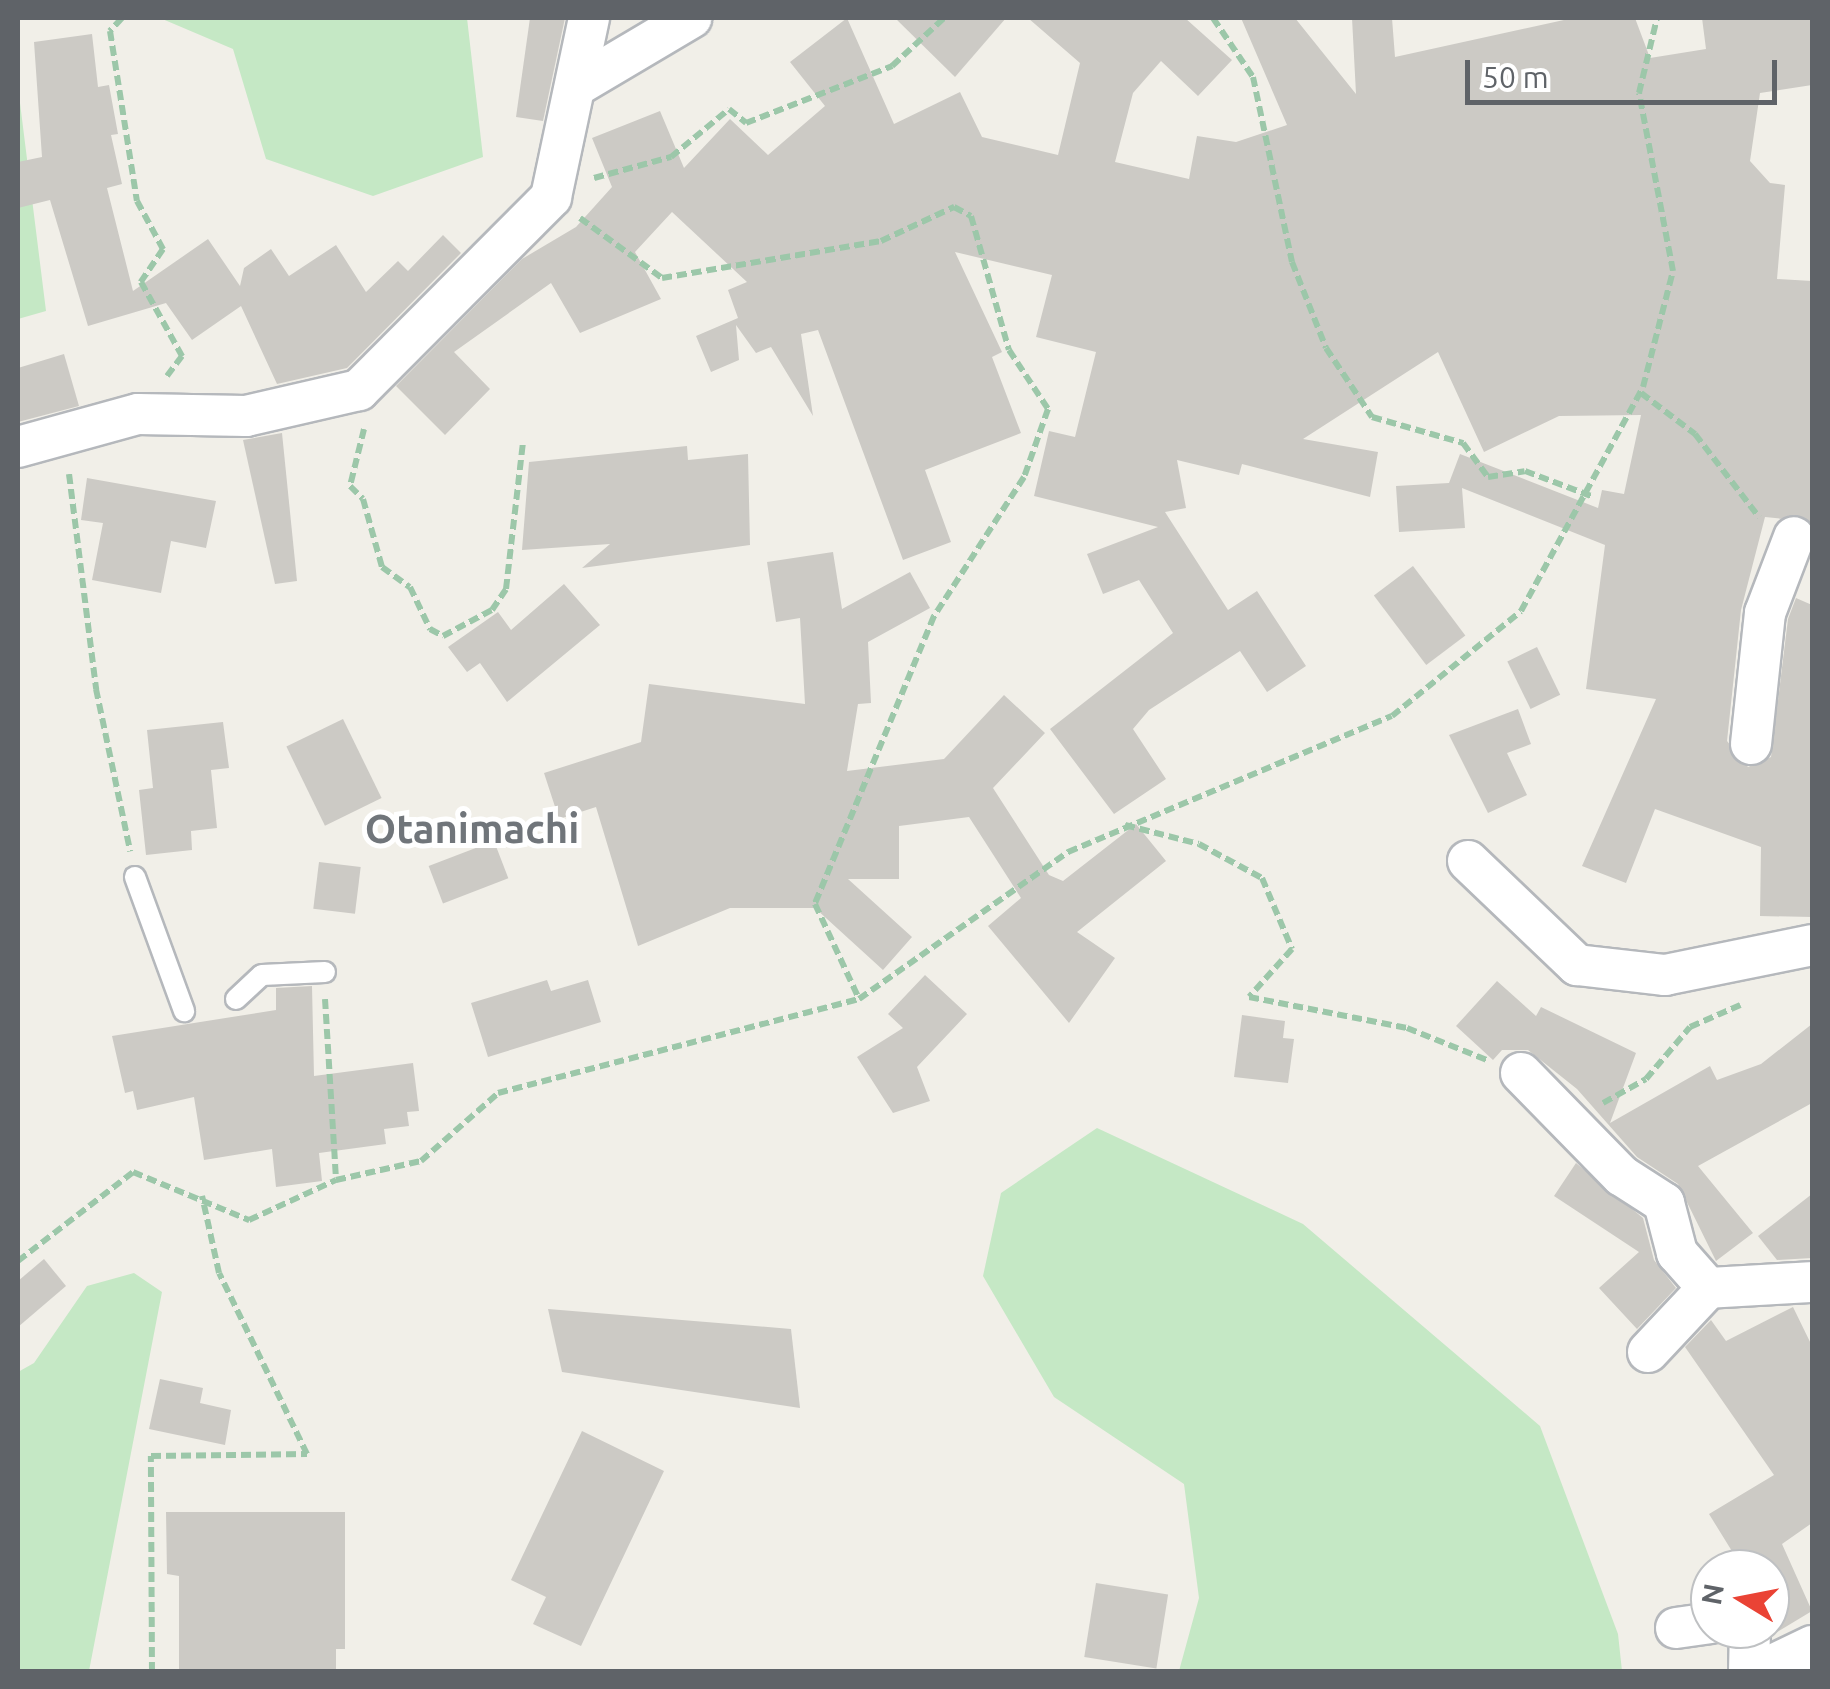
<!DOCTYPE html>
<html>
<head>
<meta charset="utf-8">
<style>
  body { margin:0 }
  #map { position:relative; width:1830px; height:1689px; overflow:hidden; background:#f1efe8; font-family:Ubuntu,sans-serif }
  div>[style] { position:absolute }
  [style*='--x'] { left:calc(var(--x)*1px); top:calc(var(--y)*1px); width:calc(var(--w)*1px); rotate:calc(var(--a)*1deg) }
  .green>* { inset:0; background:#c5e8c5 }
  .building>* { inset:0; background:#cccac5; transform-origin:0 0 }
  .path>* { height:6px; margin-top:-3px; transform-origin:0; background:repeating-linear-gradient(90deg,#9cc7a9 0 10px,transparent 0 15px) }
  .roads { filter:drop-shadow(2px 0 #b5b8bc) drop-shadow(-2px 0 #b5b8bc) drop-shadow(0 2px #b5b8bc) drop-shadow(0 -2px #b5b8bc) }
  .lane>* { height:20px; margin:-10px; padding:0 10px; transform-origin:10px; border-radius:10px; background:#fff }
  .street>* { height:40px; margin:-20px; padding:0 20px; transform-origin:20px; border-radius:20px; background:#fff }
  span { translate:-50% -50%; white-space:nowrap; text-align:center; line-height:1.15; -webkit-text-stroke:10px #fff; paint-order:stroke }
  .quarter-label { font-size:40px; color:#70757a; font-weight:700 }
  .frame { position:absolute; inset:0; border:20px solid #5f6368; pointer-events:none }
  .north { position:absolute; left:1690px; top:1549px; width:100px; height:100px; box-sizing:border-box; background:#fff; border:2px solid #bfc1c3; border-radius:50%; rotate:280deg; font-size:28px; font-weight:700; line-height:40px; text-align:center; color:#5f6368 }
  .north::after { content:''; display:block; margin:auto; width:35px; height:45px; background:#ea4335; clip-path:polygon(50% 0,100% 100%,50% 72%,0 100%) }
  .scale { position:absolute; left:1465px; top:60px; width:312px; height:45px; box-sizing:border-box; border:5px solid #5f6368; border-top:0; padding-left:12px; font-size:30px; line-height:35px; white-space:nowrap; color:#5f6368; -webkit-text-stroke:8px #fff; paint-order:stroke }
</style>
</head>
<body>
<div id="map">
  <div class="green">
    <i style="clip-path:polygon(160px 18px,467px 18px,483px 157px,373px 196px,266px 159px,233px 49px)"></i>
    <i style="clip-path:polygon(18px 87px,46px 311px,18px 319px)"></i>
    <i style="clip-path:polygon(1097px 1128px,1303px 1224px,1540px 1426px,1618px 1634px,1622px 1671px,1179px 1671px,1199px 1598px,1184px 1484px,1054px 1397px,983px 1276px,1001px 1193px)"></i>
    <i style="clip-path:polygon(134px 1273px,162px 1292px,89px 1671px,18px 1671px,18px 1372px,34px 1363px,87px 1286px)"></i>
  </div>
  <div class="building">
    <i style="clip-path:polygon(530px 18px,565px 18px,543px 121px,516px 117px)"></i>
    <i style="clip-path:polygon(847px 18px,894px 124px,960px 92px,982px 137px,1058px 155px,1080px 63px,1028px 18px,1185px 18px,1232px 60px,1198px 96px,1161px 61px,1133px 93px,1115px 162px,1189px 179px,1197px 136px,1236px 142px,1287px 125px,1241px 18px,1295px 18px,1356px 94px,1352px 18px,1392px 18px,1395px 57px,1573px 18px,1635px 18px,1650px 58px,1706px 49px,1702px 18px,1812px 18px,1812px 85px,1760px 93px,1750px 161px,1770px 183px,1785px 185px,1777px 279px,1812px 281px,1812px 522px,1765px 517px,1741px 610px,1727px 741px,1748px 767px,1771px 757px,1788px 619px,1796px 598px,1812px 605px,1812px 917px,1760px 916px,1761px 847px,1655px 809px,1626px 883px,1582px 866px,1656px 699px,1586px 689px,1605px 545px,1462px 488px,1465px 528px,1399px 532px,1396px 486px,1449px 483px,1460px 454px,1598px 508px,1602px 490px,1624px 494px,1641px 415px,1559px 416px,1484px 452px,1438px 352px,1303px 439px,1378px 452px,1370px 497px,1242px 464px,1239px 475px,1177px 460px,1186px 508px,1165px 512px,1228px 610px,1257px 591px,1306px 666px,1267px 692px,1240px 651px,1149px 710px,1133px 729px,1166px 779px,1114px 814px,1050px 729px,1173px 633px,1139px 580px,1103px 594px,1087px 554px,1158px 527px,1034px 496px,1049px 431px,1075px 437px,1096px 352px,1036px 337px,1052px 275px,955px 252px,1002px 352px,992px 357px,1021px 433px,925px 470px,951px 542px,903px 560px,818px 330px,801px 334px,813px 416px,771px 347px,756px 353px,736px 325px,739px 360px,711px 372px,696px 336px,738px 318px,728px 290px,747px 282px,672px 212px,635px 252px,661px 299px,580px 333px,551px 283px,454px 352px,490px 389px,445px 435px,396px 386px,522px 259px,576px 227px,612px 187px,592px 138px,660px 111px,684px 168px,730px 119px,768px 155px,825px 106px,790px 62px)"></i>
    <i style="clip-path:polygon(895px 18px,1006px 18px,955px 77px)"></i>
    <i style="clip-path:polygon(92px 34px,98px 87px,109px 85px,118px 134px,111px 135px,122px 184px,107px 188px,133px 291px,208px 239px,240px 286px,244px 268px,271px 249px,289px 276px,336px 245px,366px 292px,398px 261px,408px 271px,443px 235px,461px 253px,347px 368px,277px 384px,241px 306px,192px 340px,166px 303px,88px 326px,50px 200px,18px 208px,18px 162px,42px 157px,34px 42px)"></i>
    <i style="clip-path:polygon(64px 354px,79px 406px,18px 422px,18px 368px)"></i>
    <i style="clip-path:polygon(282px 433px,297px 581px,275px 584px,243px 440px)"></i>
    <i style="clip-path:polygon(687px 446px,688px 460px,748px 454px,750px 545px,582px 568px,610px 544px,522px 550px,529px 462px)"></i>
    <i style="clip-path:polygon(87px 478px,216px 501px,206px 548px,171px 541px,161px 593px,92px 580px,103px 523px,81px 520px)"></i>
    <i style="clip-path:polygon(833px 552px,842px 609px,910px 572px,930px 608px,868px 642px,871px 703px,858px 704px,847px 771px,944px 759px,1004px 695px,1045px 733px,993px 788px,1049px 875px,1063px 881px,1136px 824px,1166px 861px,1077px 932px,1115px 958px,1069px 1023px,988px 926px,1021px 898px,969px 817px,899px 826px,899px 879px,848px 879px,912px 937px,883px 970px,815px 908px,730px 908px,638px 946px,596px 807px,559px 819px,544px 773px,641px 742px,649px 684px,805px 704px,800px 618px,776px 622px,767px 562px)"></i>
    <i style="left:1413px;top:566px;width:87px;height:49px;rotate:53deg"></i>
    <i style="clip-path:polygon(564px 584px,600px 625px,507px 702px,480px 663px,467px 672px,448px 647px,498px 612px,511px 630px)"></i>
    <i style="left:1537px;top:647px;width:53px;height:33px;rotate:64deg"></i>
    <i style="clip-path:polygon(1518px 709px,1531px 744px,1507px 753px,1527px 795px,1488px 813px,1449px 735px)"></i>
    <i style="left:343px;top:719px;width:88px;height:63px;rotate:64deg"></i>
    <i style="clip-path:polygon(223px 722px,229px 768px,211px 770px,217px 828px,191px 831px,192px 850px,146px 855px,139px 790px,153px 788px,147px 730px)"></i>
    <i style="left:494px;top:841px;width:40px;height:70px;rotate:69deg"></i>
    <i style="left:319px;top:862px;width:42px;height:47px;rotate:7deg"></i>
    <i style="clip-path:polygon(925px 975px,967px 1014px,917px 1067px,930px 1101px,893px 1113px,857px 1057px,903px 1028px,888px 1014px)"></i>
    <i style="clip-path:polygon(547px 980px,551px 991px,588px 980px,601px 1022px,488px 1057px,471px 1003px)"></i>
    <i style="clip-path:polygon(1497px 981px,1536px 1016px,1541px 1007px,1636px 1053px,1610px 1123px,1710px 1066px,1717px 1080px,1761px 1064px,1812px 1024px,1812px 1103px,1698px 1166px,1753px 1233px,1716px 1261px,1678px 1184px,1637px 1157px,1577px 1089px,1528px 1050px,1502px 1050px,1493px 1060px,1456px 1026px)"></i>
    <i style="clip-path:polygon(312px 986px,314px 1076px,413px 1063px,419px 1111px,407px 1112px,409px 1126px,384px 1129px,386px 1144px,319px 1153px,322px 1181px,276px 1187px,272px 1149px,204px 1160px,194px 1097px,137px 1110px,133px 1091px,125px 1093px,112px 1036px,276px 1010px,276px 988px)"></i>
    <i style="clip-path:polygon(1242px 1015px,1285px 1021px,1283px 1038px,1294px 1039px,1288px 1083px,1234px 1077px)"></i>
    <i style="clip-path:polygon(1576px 1163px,1643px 1218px,1654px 1260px,1676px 1288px,1637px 1329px,1599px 1288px,1639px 1252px,1554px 1196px)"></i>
    <i style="clip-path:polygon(1812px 1194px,1812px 1258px,1777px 1260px,1758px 1236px)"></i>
    <i style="clip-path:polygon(44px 1259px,66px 1286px,18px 1327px,18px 1281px)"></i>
    <i style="clip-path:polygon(1793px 1307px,1812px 1346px,1812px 1523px,1782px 1544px,1812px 1611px,1774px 1634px,1770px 1569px,1743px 1569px,1709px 1514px,1774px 1475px,1685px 1347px,1711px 1320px,1726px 1341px)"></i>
    <i style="clip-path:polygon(548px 1309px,791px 1329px,800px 1408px,562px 1372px)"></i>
    <i style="clip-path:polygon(160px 1379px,203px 1388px,200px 1403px,231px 1410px,225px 1445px,149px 1429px)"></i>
    <i style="clip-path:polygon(582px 1431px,664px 1471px,581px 1646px,533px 1624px,546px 1597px,511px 1580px)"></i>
    <i style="clip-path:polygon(166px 1512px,345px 1512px,345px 1649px,336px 1649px,336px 1672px,179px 1672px,179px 1576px,167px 1574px)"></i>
    <i style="left:1096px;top:1583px;width:73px;height:75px;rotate:9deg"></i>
  </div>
  <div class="path">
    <i style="--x:122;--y:18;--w:18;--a:133"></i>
    <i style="--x:110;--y:31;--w:172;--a:81"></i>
    <i style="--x:137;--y:201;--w:55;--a:61.6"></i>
    <i style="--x:163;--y:249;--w:40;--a:124"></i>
    <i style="--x:141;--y:282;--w:85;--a:61"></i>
    <i style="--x:182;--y:356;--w:25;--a:127"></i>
    <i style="--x:1213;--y:18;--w:71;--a:55.9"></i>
    <i style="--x:1253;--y:77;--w:189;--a:78.1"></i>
    <i style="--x:1292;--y:262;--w:92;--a:68.4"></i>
    <i style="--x:1326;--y:348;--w:83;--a:56.3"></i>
    <i style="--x:1372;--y:417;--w:95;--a:15.9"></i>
    <i style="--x:1463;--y:443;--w:42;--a:53.7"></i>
    <i style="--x:1488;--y:477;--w:37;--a:-9"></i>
    <i style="--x:1525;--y:471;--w:71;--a:20.7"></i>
    <i style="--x:594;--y:178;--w:80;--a:-15.3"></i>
    <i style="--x:671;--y:157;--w:75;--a:-39.6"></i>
    <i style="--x:729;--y:109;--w:22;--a:39"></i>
    <i style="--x:746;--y:123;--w:157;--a:-21.3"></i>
    <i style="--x:892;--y:66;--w:71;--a:-42.7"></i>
    <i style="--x:580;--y:218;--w:102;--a:36.2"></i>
    <i style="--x:662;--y:278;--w:222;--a:-9.6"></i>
    <i style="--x:881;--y:241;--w:81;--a:-25"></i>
    <i style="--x:954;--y:207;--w:19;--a:28"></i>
    <i style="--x:971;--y:216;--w:139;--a:74.2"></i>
    <i style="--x:1009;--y:350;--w:71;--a:56.5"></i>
    <i style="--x:1048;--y:409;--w:72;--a:109.4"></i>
    <i style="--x:1024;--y:477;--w:166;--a:122.9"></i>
    <i style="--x:934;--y:616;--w:312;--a:112.5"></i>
    <i style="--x:815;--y:904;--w:105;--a:65.1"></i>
    <i style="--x:1641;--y:393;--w:68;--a:37.2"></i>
    <i style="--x:1695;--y:434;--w:105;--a:52.4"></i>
    <i style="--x:364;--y:429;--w:59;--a:103.8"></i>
    <i style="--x:350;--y:486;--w:18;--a:45"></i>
    <i style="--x:363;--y:499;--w:71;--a:74.4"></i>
    <i style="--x:382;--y:567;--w:34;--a:36"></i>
    <i style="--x:410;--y:587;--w:47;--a:64.5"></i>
    <i style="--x:430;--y:629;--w:15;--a:28"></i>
    <i style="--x:443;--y:636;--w:55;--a:-28"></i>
    <i style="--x:492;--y:610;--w:25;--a:-56"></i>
    <i style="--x:506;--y:589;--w:148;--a:-83.4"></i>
    <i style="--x:69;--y:474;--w:217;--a:82.8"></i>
    <i style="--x:96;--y:689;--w:166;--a:78.1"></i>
    <i style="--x:1125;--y:825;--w:76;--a:14.4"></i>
    <i style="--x:1199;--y:844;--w:72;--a:28.4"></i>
    <i style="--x:1262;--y:878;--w:77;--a:67.1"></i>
    <i style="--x:1292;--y:949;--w:64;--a:131.9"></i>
    <i style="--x:1249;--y:997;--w:161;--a:11.1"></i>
    <i style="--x:1407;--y:1028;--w:86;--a:21.8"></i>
    <i style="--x:325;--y:999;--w:181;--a:86.5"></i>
    <i style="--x:1603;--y:1103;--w:49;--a:-29.2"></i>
    <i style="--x:1646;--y:1079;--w:68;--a:-49.8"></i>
    <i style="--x:1690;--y:1027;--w:55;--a:-23.7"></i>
    <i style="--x:18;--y:1261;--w:145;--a:-37.7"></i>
    <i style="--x:133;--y:1172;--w:126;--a:22.5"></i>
    <i style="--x:249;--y:1220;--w:96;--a:-24.7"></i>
    <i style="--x:336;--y:1180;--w:87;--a:-12.6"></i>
    <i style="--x:421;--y:1161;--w:103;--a:-41.4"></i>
    <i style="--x:498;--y:1093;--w:373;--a:-14.6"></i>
    <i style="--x:859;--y:999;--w:256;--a:-35.1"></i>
    <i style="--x:1068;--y:852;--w:351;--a:-22.8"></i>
    <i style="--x:1392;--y:716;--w:166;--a:-39.1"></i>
    <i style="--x:1521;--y:611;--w:255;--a:-61.4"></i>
    <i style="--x:1643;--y:387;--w:120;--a:-75.5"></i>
    <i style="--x:1673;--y:271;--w:181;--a:-100.8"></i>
    <i style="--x:1639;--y:93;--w:77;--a:-76.5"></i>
    <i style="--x:152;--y:1672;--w:216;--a:-90.3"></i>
    <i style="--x:151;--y:1456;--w:156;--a:-0.7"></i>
    <i style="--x:307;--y:1454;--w:201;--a:-115.9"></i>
    <i style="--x:219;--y:1273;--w:79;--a:-102.4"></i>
  </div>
  <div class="roads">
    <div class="lane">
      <i style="--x:135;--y:877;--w:143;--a:69.9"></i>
      <i style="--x:236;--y:999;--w:35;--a:-43"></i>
      <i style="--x:262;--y:975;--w:63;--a:-2.7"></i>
    </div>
    <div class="street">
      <i style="--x:576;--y:86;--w:134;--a:-30.6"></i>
      <i style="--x:18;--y:447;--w:124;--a:-15.4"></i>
      <i style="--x:138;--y:414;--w:108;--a:1.1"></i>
      <i style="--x:246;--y:416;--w:116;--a:-13"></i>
      <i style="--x:359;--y:390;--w:272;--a:-45.1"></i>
      <i style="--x:551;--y:197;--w:183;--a:-78"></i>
      <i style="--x:1751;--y:744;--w:132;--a:-83.9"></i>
      <i style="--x:1765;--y:613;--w:81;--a:-69.1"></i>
      <i style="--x:1468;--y:861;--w:151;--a:43.7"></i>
      <i style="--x:1577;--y:965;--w:89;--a:6.5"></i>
      <i style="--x:1665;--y:975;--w:150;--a:-11.5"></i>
      <i style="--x:1521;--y:1073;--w:144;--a:45.6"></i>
      <i style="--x:1622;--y:1176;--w:50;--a:32.7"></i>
      <i style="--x:1664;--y:1203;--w:52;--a:75.4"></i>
      <i style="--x:1677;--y:1253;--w:47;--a:48.5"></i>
      <i style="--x:1648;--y:1352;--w:88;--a:-46.8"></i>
      <i style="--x:1708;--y:1288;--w:104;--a:-3.3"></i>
      <i style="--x:1676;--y:1628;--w:34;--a:-8"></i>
      <i style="--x:1749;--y:1672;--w:43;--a:-88.7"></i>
      <i style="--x:1758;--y:1672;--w:60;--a:-25.7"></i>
    </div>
  </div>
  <div class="quarter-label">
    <span style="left:472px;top:829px">Otanimachi</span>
  </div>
  <div class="frame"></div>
  <div class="north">N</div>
  <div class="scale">50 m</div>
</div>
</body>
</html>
